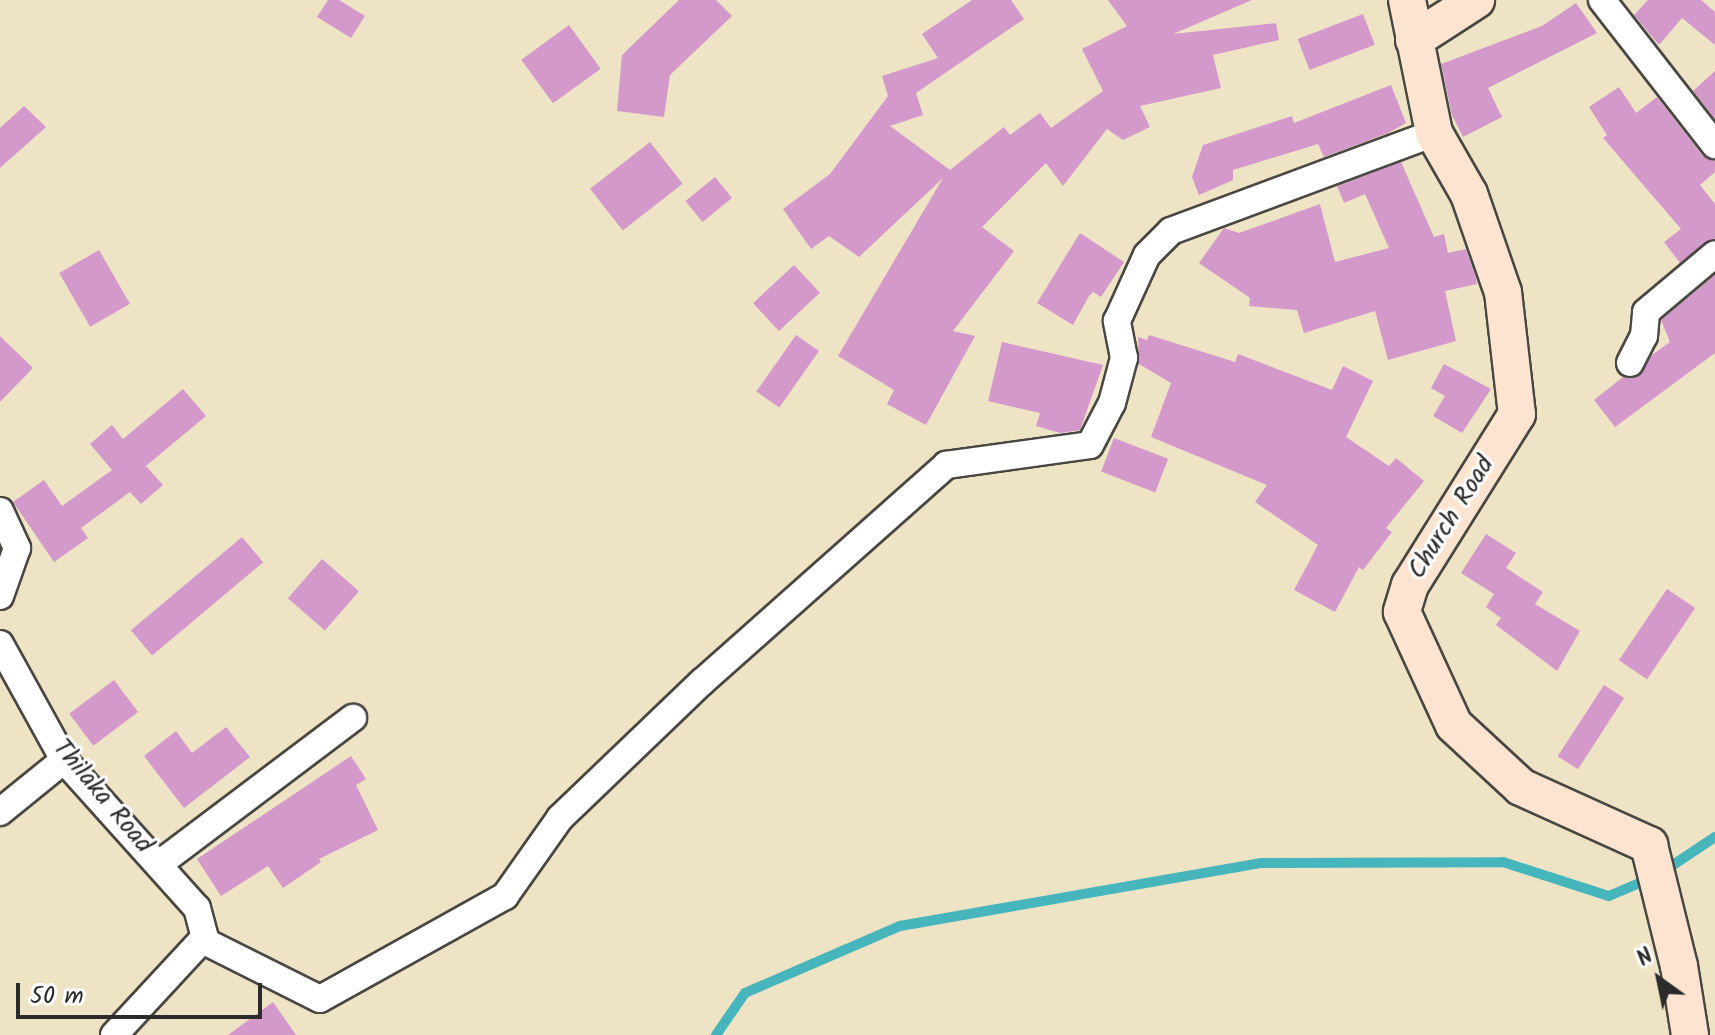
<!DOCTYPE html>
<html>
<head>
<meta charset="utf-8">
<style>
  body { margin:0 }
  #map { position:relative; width:1715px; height:1035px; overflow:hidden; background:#eee3c5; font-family:Kalam,sans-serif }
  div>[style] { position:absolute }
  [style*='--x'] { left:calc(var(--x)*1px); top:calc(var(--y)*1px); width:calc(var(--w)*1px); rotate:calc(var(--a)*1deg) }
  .stream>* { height:10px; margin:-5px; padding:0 5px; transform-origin:5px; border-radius:5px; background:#46b5bc }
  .building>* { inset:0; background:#d399cb; transform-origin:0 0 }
  .roads { filter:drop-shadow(2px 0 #484742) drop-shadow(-2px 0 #484742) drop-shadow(0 2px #484742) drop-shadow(0 -2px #484742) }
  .street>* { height:26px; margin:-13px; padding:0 13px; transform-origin:13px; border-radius:13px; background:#fff }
  .secondary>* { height:36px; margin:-18px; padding:0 18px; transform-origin:18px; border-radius:18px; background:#fde4d0 }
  span { translate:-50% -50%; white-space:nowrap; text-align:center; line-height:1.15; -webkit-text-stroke:6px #fff; paint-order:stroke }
  .street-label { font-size:26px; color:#2b2b2b }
  .north { position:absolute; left:1619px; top:939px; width:80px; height:80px; -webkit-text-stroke:6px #fff; paint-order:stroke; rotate:327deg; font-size:22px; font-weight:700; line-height:32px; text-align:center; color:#2b2b2b }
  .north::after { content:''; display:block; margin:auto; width:28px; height:36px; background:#2b2b2b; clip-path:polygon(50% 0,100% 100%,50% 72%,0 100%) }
  .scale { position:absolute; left:16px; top:983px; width:246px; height:36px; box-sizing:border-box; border:4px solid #2b2b2b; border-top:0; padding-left:10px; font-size:24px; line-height:28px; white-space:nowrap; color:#2b2b2b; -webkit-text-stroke:6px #fff; paint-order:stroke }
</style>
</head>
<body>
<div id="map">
  <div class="stream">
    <i style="--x:716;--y:1035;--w:51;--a:-55.4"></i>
    <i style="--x:745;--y:993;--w:169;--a:-23.4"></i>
    <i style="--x:900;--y:926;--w:367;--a:-9.9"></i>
    <i style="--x:1262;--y:863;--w:241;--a:-0.2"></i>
    <i style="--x:1503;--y:862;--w:111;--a:17.8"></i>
    <i style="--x:1609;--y:896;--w:53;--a:-23.2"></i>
    <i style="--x:1658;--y:875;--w:69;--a:-33.7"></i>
  </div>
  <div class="building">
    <i style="clip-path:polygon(328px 0,339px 0,365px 16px,351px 38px,317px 17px)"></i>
    <i style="clip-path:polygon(679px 0,716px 0,732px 16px,670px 75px,664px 117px,617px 111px,622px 55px)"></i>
    <i style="clip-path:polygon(972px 0,1011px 0,1024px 19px,916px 93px,923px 115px,890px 126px,950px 170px,1004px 127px,1010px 135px,1040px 113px,1051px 128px,1103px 91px,1082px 49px,1127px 26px,1108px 0,1252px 0,1173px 34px,1276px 23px,1279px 40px,1213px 55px,1221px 88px,1140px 106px,1150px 127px,1123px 140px,1107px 129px,1063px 186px,1046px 163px,982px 227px,1014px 251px,953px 331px,975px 336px,926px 425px,887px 404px,894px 390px,838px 356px,943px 178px,859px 257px,829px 236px,811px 249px,783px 209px,830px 174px,888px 96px,882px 76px,938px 58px,922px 34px)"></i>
    <i style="clip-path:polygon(1648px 0,1701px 0,1715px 12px,1715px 45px,1682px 18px,1659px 45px,1634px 15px)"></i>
    <i style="clip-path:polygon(1576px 3px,1597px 33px,1488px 88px,1502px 117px,1463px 137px,1452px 115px,1441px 64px,1542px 26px)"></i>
    <i style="left:1363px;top:14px;width:33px;height:70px;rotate:69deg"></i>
    <i style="left:569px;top:25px;width:54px;height:59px;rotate:54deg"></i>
    <i style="clip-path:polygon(1715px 71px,1715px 119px,1693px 91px)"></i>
    <i style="clip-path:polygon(1391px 85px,1406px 123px,1388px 133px,1324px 157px,1318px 144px,1233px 170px,1233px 180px,1199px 195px,1192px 177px,1203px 145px,1292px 116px,1294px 123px)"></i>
    <i style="clip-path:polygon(1619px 87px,1636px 113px,1657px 97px,1702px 155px,1715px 161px,1715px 172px,1700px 185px,1715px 204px,1715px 238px,1680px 263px,1664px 242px,1681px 229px,1603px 138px,1607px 135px,1589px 107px)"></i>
    <i style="clip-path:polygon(24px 106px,46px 127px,0 168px,0 128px)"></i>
    <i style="left:650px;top:142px;width:53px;height:76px;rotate:52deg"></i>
    <i style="clip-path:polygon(1401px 162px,1434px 237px,1444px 234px,1448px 253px,1466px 249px,1475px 275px,1477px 284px,1445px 291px,1456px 341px,1388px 360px,1375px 311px,1304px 333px,1297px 310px,1249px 306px,1250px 298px,1199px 263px,1224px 228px,1239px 233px,1320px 204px,1335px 262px,1389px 248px,1365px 194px,1344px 203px,1337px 186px)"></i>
    <i style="left:715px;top:177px;width:27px;height:38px;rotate:51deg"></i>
    <i style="clip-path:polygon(1080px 233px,1124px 262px,1101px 297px,1093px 292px,1089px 296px,1073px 325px,1037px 303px)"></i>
    <i style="left:99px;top:250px;width:62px;height:46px;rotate:60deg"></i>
    <i style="left:794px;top:265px;width:38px;height:56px;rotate:47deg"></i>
    <i style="clip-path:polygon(1715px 275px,1715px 353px,1615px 427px,1594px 400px,1623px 377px,1639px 376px,1652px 355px,1670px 342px,1661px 320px)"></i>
    <i style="left:796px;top:335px;width:28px;height:69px;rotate:35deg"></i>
    <i style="clip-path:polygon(1149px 335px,1235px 362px,1238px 354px,1332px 390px,1343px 366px,1373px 381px,1346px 437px,1389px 466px,1396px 458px,1424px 481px,1386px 528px,1392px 532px,1363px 570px,1359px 567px,1335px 612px,1294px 590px,1318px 545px,1255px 502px,1267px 485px,1151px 437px,1171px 383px,1139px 364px,1138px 337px,1147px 340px)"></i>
    <i style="clip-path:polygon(0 336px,33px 368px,0 402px)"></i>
    <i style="clip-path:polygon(1002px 342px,1103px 365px,1080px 430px,1060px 433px,1036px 426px,1040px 413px,988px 401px)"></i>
    <i style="clip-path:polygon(1444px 364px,1491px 389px,1462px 433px,1433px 416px,1445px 396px,1431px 388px)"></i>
    <i style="clip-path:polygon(183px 389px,206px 416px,146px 466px,163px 485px,141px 504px,130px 492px,81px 528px,88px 538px,54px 562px,13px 502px,44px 480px,62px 506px,112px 470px,90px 444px,112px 425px,123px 439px)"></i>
    <i style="left:1114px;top:438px;width:58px;height:36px;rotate:21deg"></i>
    <i style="clip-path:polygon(1486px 534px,1516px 553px,1506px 568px,1543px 592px,1535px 604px,1580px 631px,1557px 671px,1496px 625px,1501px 618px,1486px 607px,1494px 594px,1461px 573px)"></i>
    <i style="left:242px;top:537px;width:33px;height:145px;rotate:50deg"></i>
    <i style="left:322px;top:559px;width:49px;height:52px;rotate:41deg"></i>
    <i style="left:1667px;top:589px;width:34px;height:86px;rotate:34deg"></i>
    <i style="left:114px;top:680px;width:40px;height:56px;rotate:53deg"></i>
    <i style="left:1604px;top:685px;width:24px;height:85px;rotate:33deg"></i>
    <i style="clip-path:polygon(226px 727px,250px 757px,184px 808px,144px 756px,176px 731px,192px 753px)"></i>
    <i style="clip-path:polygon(351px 756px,366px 779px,356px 785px,378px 830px,319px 859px,321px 862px,283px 888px,268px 866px,221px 896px,197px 859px)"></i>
    <i style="clip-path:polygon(273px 1002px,296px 1035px,228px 1035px)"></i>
  </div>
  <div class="roads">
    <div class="street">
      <i style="--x:1602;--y:0;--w:184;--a:52.1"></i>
      <i style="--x:1630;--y:363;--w:30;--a:-63"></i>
      <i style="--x:1644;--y:336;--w:24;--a:-85"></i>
      <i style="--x:1646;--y:312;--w:90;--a:-40"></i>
      <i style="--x:0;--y:511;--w:41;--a:65.3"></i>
      <i style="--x:17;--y:548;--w:51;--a:109.5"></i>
      <i style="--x:0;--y:644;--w:132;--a:61.1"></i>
      <i style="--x:64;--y:760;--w:199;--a:48.1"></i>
      <i style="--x:197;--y:908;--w:35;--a:75"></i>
      <i style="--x:206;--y:942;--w:4;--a:-135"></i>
      <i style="--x:203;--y:939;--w:131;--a:132.8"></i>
      <i style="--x:0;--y:812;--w:82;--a:-39.1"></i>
      <i style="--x:159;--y:864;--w:243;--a:-37"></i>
      <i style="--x:206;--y:942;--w:127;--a:26.6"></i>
      <i style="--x:320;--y:999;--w:212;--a:-29.1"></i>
      <i style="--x:505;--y:896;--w:95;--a:-54.8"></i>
      <i style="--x:560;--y:818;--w:197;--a:-43.8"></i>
      <i style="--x:702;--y:682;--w:327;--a:-41.6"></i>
      <i style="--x:946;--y:465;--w:145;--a:-7.9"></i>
      <i style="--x:1090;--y:445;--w:47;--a:-62.4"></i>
      <i style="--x:1112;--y:403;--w:47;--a:-75.1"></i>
      <i style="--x:1124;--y:358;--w:38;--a:-101"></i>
      <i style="--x:1117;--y:321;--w:72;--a:-65.6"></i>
      <i style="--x:1147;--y:255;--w:34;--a:-45"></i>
      <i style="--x:1171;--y:231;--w:281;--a:-20.4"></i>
    </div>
    <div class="secondary">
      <i style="--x:1407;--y:0;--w:136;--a:78.5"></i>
      <i style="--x:1434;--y:133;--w:70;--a:60.2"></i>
      <i style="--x:1469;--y:194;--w:104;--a:70.9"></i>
      <i style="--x:1503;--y:292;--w:123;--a:83.5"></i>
      <i style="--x:1517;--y:414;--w:202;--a:122"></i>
      <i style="--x:1410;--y:585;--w:28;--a:107"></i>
      <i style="--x:1402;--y:612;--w:124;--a:65.3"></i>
      <i style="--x:1454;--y:725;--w:91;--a:42.8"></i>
      <i style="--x:1521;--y:787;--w:141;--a:24.4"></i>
      <i style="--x:1649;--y:845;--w:125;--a:76.1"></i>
      <i style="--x:1679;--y:966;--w:70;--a:80.9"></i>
      <i style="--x:1414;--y:40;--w:74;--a:-32.8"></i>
    </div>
  </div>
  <div class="street-label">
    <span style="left:1452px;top:518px;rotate:-58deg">Church Road</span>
    <span style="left:102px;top:797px;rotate:50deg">Thilaka Road</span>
  </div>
  <div class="north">N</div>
  <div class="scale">50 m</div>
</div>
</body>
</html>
